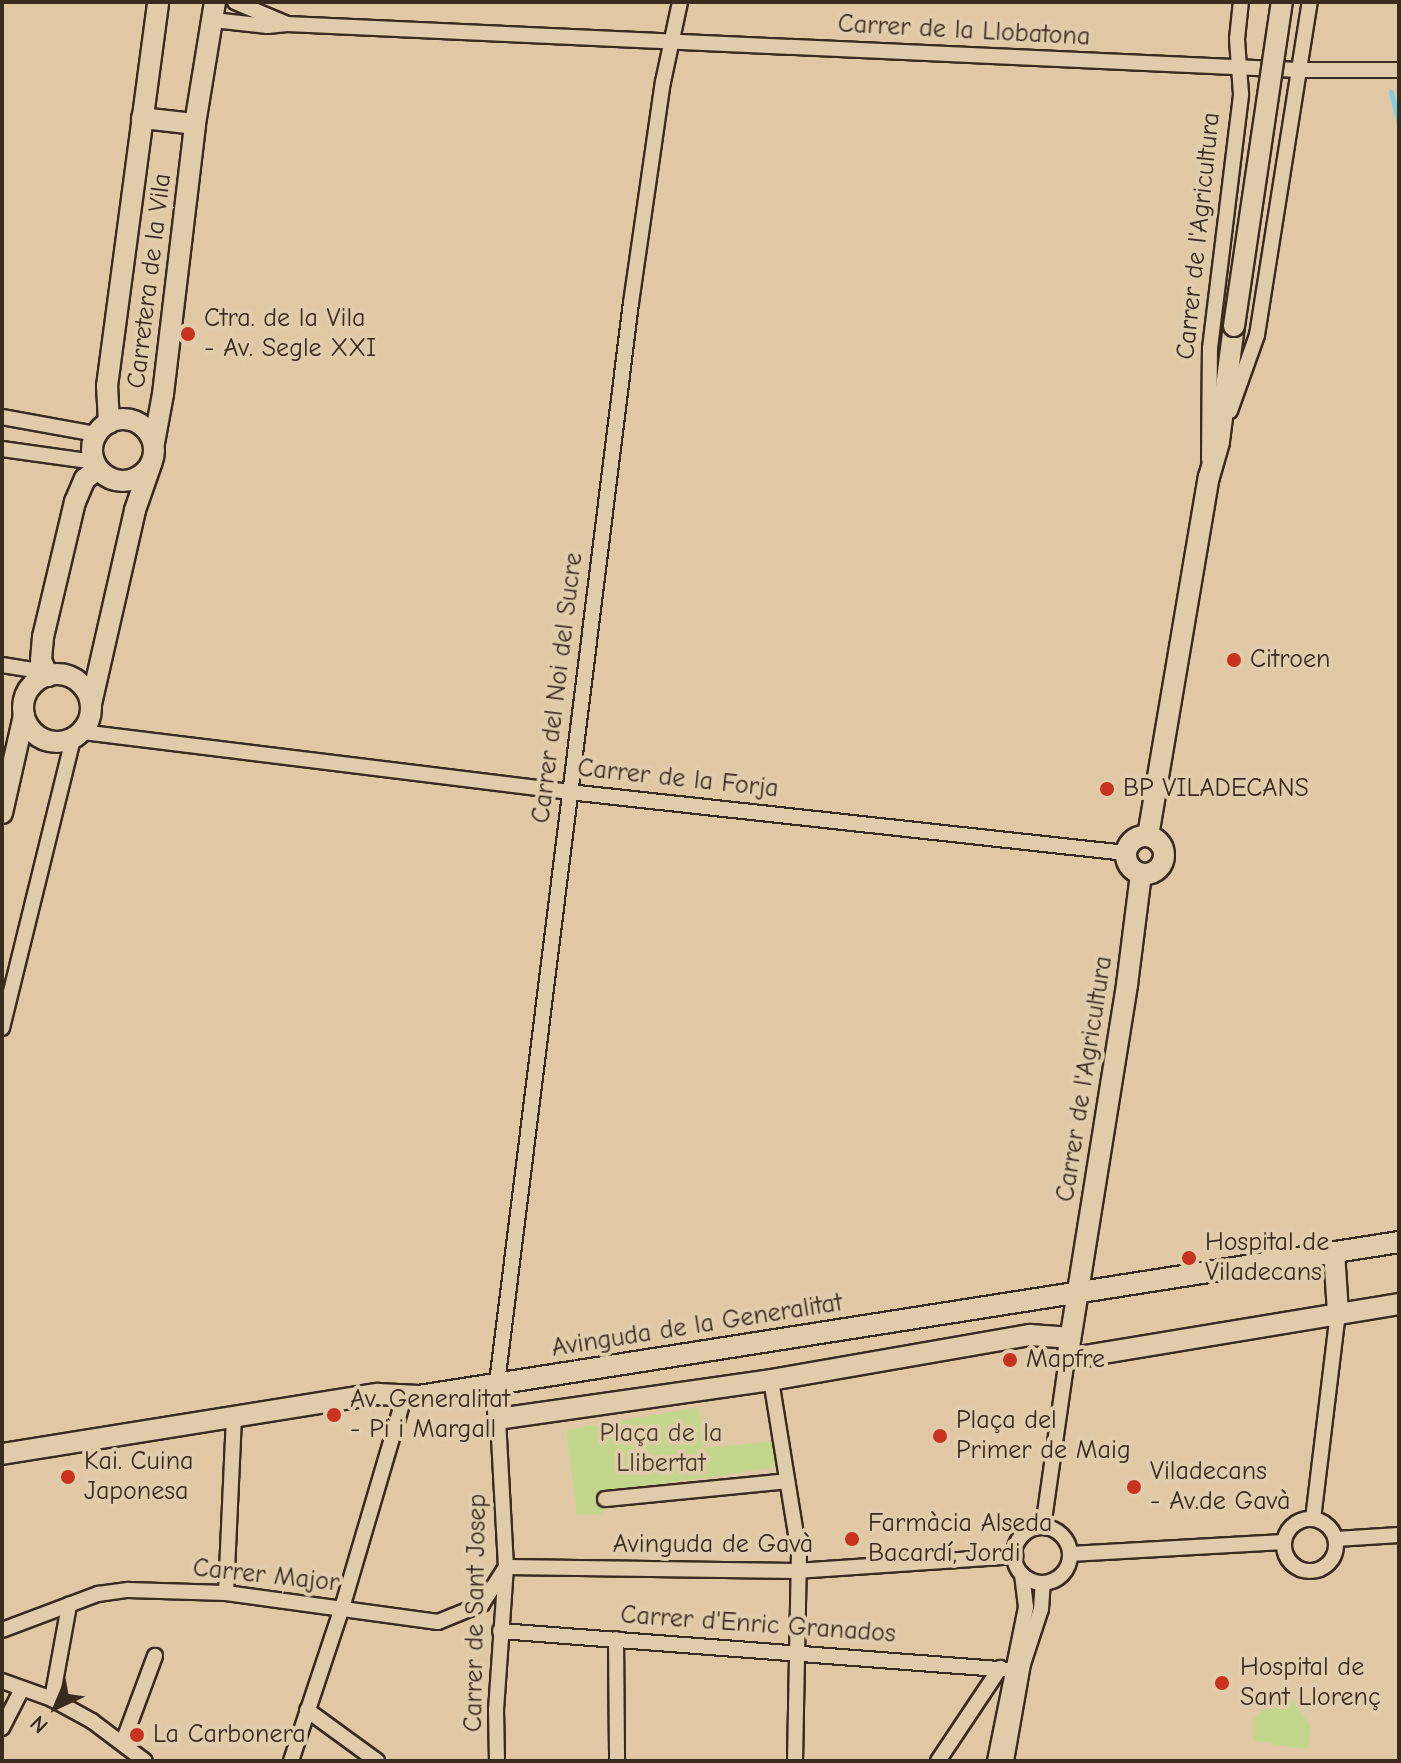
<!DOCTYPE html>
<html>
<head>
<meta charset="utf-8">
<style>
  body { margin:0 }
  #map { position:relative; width:1401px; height:1763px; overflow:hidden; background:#e0c8a5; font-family:"Comic Neue",sans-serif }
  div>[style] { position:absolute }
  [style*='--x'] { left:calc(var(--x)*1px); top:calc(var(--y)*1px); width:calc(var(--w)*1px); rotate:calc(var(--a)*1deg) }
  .green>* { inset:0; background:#c3d78c }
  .stream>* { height:5px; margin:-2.5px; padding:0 2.5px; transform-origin:2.5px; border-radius:2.5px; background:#81cfdf }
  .roads { filter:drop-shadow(2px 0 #3b2a1e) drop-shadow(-2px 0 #3b2a1e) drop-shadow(0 2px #3b2a1e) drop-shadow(0 -2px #3b2a1e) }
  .street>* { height:14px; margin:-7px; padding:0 7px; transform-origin:7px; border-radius:7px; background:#e0cbaa }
  .street>.ring { margin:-7px; padding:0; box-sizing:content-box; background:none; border:14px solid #e0cbaa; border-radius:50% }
  .secondary>* { height:20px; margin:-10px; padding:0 10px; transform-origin:10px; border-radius:10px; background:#e0cbaa }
  .secondary>.ring { margin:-10px; padding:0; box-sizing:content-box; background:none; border:20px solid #e0cbaa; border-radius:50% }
  .bridges { filter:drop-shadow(2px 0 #3b2a1e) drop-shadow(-2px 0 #3b2a1e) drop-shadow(0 2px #3b2a1e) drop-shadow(0 -2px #3b2a1e) }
  .secondary-bridge>* { height:20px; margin:-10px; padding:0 10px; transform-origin:10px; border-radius:10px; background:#e0cbaa }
  .dots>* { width:22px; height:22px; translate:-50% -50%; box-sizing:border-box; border:4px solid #e0cbaa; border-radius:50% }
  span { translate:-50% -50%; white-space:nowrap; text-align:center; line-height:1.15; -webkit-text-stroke:8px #e0cbaa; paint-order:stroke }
  .street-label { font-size:26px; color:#3b2a1e }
  .poi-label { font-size:26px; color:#3b2a1e }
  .left { translate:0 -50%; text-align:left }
  .park-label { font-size:26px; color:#493b29 }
  .frame { position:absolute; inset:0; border:4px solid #3b2a1e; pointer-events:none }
  .north { position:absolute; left:16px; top:1667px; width:80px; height:80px; -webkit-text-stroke:6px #e0cbaa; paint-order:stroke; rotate:224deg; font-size:22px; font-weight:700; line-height:32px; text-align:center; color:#3b2a1e }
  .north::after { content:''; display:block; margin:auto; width:28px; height:36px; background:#3b2a1e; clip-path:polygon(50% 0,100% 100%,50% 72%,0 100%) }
</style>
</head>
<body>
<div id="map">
  <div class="green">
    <i style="clip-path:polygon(699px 1407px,703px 1448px,777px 1441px,779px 1467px,605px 1492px,603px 1514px,577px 1515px,566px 1430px)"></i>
    <i style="clip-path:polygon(1282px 1695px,1289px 1695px,1310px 1725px,1309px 1745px,1304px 1749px,1253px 1741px,1253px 1719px)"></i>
  </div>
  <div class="stream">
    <i style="--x:1391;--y:92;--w:33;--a:76"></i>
  </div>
  <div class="roads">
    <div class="street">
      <i style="--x:235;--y:2;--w:56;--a:22.9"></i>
      <i style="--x:222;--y:21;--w:46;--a:6.2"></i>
      <i style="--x:268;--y:26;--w:19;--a:-6"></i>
      <i style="--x:287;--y:24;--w:1013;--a:2.6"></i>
      <i style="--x:1299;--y:70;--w:100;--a:0"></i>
      <i style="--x:1230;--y:411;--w:81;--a:-70.4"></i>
      <i style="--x:1257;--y:335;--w:337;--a:-81"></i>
      <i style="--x:2;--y:417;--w:96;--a:10.3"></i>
      <i style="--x:2;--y:449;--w:93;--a:8"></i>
      <i style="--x:1209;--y:459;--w:111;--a:-89.5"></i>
      <i style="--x:1210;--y:348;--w:256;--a:-83"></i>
      <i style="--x:1241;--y:94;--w:55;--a:-94.2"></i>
      <i style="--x:1237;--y:39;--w:37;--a:-84"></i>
      <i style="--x:2;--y:665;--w:31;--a:9"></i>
      <i style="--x:33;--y:670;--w:13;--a:32"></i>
      <i style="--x:82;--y:732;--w:491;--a:7"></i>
      <i style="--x:569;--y:792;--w:560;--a:6.25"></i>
      <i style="--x:2;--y:1028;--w:299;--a:-76.2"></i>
      <i style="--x:771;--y:1380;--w:175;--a:80.8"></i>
      <i style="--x:799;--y:1553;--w:208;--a:91.1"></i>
      <i style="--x:497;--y:1383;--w:1088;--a:-82.93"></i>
      <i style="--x:631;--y:303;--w:223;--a:-81.8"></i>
      <i style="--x:663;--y:82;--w:82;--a:-78"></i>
      <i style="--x:605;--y:1499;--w:183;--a:-5.6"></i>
      <i class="ring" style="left:1284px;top:1519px;width:38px;height:38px"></i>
      <i style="--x:1313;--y:1519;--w:209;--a:-83.1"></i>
      <i style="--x:1043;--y:1527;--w:170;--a:-81.9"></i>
      <i class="ring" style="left:1014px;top:1527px;width:42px;height:42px"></i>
      <i style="--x:1336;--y:1539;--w:63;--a:-3.6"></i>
      <i style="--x:1070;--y:1554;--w:214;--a:-3.2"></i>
      <i style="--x:226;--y:1593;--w:175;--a:-87.4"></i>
      <i style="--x:2;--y:1630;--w:103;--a:-20.6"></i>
      <i style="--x:98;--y:1594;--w:30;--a:-8"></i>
      <i style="--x:128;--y:1590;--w:98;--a:1.8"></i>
      <i style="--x:226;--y:1593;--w:214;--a:7.8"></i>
      <i style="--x:438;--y:1622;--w:48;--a:-22.2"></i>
      <i style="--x:482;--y:1604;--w:44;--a:-57"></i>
      <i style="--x:506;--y:1567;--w:290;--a:0.8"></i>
      <i style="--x:796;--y:1571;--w:220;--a:-3.9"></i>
      <i style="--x:500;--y:1631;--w:513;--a:4.36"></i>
      <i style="--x:616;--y:1639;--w:122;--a:89.5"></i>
      <i style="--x:2;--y:1681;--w:53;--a:19.8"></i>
      <i style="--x:52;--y:1699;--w:46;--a:28.8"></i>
      <i style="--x:92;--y:1721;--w:66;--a:37"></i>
      <i style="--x:52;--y:1699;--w:96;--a:-79.7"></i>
      <i style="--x:307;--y:1710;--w:87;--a:36.1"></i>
      <i style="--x:2;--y:1728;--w:44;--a:-62.9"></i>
      <i style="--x:123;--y:1742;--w:92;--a:-69.6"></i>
      <i style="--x:291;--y:1761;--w:161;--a:-71.6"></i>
      <i style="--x:342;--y:1608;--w:219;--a:-73.6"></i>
      <i style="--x:497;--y:1761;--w:51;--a:-91.1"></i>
      <i style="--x:496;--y:1710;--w:143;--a:-86"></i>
      <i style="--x:506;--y:1567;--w:148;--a:-93.1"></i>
      <i style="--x:938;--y:1761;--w:112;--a:-56.3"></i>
      <i style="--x:995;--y:1761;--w:157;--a:-78.6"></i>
      <i style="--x:1026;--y:1607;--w:33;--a:-97"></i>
      <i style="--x:1006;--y:1761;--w:98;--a:-80.1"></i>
      <i style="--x:1023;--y:1664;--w:58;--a:-71.9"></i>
      <i style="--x:1041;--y:1609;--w:26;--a:-86"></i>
    </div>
    <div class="secondary">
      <i style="--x:142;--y:118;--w:53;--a:6.5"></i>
      <i class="ring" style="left:92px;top:419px;width:42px;height:42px"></i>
      <i style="--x:109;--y:423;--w:37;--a:-93"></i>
      <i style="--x:107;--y:386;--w:387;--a:-82.4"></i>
      <i style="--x:154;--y:443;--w:50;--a:-79.6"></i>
      <i style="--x:163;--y:394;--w:272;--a:-83.2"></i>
      <i style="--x:195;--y:124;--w:124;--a:-80.7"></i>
      <i class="ring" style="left:23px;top:674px;width:48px;height:48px"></i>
      <i style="--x:48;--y:676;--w:17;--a:-114"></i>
      <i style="--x:41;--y:660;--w:23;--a:-85"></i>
      <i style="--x:43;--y:637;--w:139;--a:-76.7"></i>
      <i style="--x:75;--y:502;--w:25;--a:-67"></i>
      <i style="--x:85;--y:479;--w:16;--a:-38"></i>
      <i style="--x:91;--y:704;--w:199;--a:-77.2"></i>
      <i style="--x:135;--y:510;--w:49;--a:-70.8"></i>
      <i style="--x:2;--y:813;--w:100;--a:-77.3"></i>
      <i class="ring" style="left:1126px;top:836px;width:18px;height:18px"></i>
      <i style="--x:1148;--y:836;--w:364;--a:-80.4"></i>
      <i style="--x:1209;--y:477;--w:37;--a:-74"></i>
      <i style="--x:1219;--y:441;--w:116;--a:-82.6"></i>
      <i style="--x:1141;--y:874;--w:112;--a:97.2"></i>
      <i style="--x:1127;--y:985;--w:379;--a:99.1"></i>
      <i style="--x:1067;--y:1359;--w:337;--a:-9.4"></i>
      <i style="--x:1334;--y:1252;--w:60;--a:86.2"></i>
      <i style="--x:497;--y:1383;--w:36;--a:88"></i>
      <i style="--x:498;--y:1419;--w:276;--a:-8.1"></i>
      <i style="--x:771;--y:1380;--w:263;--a:-9.9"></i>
      <i style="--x:1030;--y:1335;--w:39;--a:4"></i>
      <i style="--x:2;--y:1454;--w:381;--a:-9.1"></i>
      <i style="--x:378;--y:1394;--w:41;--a:2.8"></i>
      <i style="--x:419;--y:1396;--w:992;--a:-8.93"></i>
    </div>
  </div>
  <div class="bridges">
    <div class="secondary-bridge">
      <i style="--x:1234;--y:326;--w:328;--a:-81.6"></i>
    </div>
  </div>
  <div class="dots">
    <i style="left:188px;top:334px;background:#c8321e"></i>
    <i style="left:1234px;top:660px;background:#c8321e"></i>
    <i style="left:1107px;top:789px;background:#c8321e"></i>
    <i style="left:1189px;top:1258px;background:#c8321e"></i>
    <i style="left:1010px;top:1360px;background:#c8321e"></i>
    <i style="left:334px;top:1415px;background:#c8321e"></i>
    <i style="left:940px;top:1436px;background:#c8321e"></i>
    <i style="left:68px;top:1477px;background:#c8321e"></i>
    <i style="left:1134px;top:1487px;background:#c8321e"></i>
    <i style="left:852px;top:1539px;background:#c8321e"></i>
    <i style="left:1222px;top:1683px;background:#c8321e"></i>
    <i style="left:137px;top:1735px;background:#c8321e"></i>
  </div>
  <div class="street-label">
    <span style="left:964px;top:31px;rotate:3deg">Carrer de la Llobatona</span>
    <span style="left:1199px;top:236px;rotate:-84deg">Carrer de l'Agricultura</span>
    <span style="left:150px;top:281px;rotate:-83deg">Carretera de la Vila</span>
    <span style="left:558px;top:688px;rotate:-83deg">Carrer del Noi del Sucre</span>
    <span style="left:678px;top:779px;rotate:6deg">Carrer de la Forja</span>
    <span style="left:1085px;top:1079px;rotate:-81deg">Carrer de l'Agricultura</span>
    <span style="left:697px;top:1326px;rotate:-9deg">Avinguda de la Generalitat</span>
    <span style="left:713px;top:1545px">Avinguda de Gavà</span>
    <span style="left:266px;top:1576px;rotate:6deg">Carrer Major</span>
    <span style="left:476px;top:1613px;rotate:-89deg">Carrer de Sant Josep</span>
    <span style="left:758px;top:1625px;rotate:4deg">Carrer d'Enric Granados</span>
  </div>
  <div class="poi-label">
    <span class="left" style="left:204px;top:334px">Ctra. de la Vila<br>- Av. Segle XXI</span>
    <span class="left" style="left:1250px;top:660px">Citroen</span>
    <span class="left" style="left:1123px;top:789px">BP VILADECANS</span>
    <span class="left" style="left:1205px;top:1258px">Hospital de<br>Viladecans</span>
    <span class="left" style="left:1026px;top:1360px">Mapfre</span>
    <span class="left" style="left:350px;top:1415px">Av. Generalitat<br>- Pi i Margall</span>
    <span class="left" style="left:956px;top:1436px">Plaça del<br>Primer de Maig</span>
    <span class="left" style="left:84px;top:1477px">Kai. Cuina<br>Japonesa</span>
    <span class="left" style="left:1150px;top:1487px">Viladecans<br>- Av.de Gavà</span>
    <span class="left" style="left:868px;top:1539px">Farmàcia Alseda<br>Bacardí, Jordi</span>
    <span class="left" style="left:1240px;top:1683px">Hospital de<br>Sant Llorenç</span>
    <span class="left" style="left:153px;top:1735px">La Carbonera</span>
  </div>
  <div class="park-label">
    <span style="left:661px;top:1449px">Plaça de la<br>Llibertat</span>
  </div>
  <div class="frame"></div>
  <div class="north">N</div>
</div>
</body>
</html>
